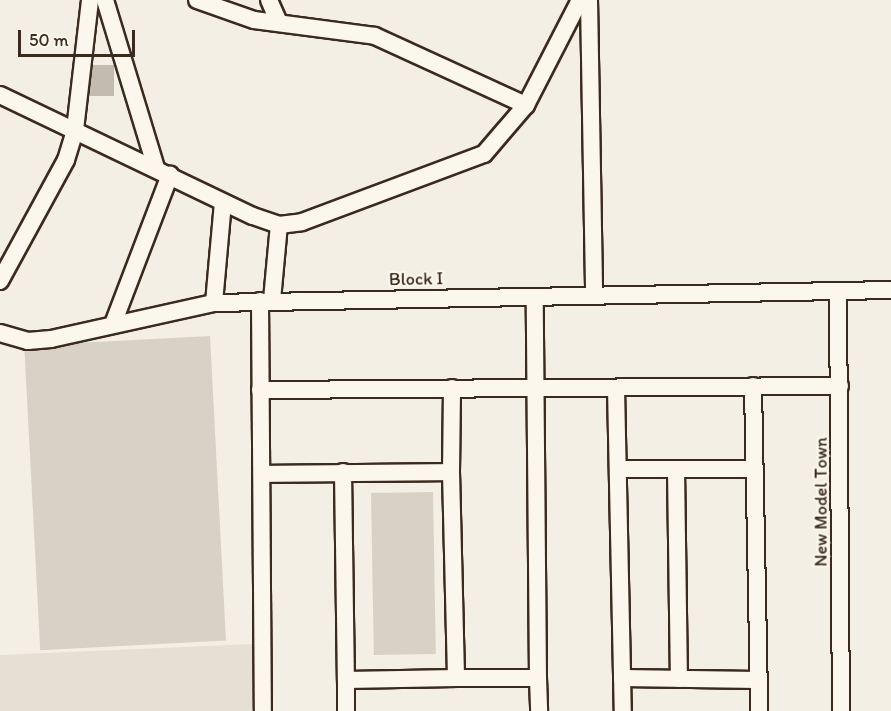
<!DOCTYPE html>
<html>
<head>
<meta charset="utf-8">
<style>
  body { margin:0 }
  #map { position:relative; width:891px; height:711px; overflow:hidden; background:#f3efe4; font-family:Itim,sans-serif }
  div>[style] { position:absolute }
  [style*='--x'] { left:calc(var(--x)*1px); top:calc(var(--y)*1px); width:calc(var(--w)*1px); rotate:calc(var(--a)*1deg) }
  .built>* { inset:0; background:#e5dfd4 }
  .green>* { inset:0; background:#d8d1c6; transform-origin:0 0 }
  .building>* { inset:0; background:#c3bbb0; transform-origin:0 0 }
  .roads { filter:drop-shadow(2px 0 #3b2a1e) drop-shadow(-2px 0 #3b2a1e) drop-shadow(0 2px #3b2a1e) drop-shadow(0 -2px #3b2a1e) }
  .street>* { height:16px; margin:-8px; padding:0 8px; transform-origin:8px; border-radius:8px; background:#fbf7ec }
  span { translate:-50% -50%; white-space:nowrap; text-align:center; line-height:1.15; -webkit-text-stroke:4.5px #fbf7ec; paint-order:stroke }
  .street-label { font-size:18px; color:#3b2a1e }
  .scale { position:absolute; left:18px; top:30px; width:117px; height:27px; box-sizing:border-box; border:3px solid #3b2a1e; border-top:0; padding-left:8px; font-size:18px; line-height:21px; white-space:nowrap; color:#3b2a1e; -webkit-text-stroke:4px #fbf7ec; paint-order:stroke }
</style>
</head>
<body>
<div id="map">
  <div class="built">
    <i style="clip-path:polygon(253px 644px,253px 711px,0 711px,0 655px)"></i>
  </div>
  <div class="green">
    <i style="left:210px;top:336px;width:305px;height:186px;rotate:87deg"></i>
    <i style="left:433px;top:492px;width:162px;height:62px;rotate:89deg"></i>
  </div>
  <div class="building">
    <i style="left:114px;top:65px;width:31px;height:29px;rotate:90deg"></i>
  </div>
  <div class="roads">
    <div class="street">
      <i style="--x:105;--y:0;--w:176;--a:73.1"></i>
      <i style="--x:197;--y:0;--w:60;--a:19.3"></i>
      <i style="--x:254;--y:20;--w:122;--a:7.5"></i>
      <i style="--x:375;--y:36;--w:166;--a:24.6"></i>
      <i style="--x:269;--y:0;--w:24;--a:66"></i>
      <i style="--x:589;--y:0;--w:295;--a:89"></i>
      <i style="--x:0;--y:95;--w:280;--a:25.6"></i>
      <i style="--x:253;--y:216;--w:28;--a:19"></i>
      <i style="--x:279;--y:225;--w:23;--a:-7"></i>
      <i style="--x:302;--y:222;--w:194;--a:-20.5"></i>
      <i style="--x:484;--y:154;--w:65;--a:-49.4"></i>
      <i style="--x:526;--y:105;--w:118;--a:-62.8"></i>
      <i style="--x:0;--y:281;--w:138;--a:-61.4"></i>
      <i style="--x:66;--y:160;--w:31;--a:-73"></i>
      <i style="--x:75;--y:130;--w:131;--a:-83.4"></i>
      <i style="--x:838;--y:293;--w:418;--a:89.6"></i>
      <i style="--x:272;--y:300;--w:75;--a:-84.7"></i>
      <i style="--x:260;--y:301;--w:410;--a:89.6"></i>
      <i style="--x:214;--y:303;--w:101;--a:-84.9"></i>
      <i style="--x:113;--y:324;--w:160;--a:-69.1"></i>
      <i style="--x:0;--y:333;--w:29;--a:16"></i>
      <i style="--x:28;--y:341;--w:23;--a:-5"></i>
      <i style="--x:51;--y:339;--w:167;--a:-12.5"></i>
      <i style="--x:214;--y:303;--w:677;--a:-1.1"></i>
      <i style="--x:753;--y:386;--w:325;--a:88.9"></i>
      <i style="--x:616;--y:388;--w:323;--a:88.8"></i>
      <i style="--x:260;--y:390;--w:580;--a:-0.4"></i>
      <i style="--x:618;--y:469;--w:137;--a:0"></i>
      <i style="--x:676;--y:469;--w:210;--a:89.2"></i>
      <i style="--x:343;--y:472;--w:208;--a:89.2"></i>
      <i style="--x:346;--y:680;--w:110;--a:-1"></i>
      <i style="--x:451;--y:472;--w:84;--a:-89.3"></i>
      <i style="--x:262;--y:474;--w:189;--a:-0.6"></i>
      <i style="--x:451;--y:472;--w:206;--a:88.6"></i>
      <i style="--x:456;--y:678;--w:82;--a:0"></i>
      <i style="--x:538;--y:678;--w:381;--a:-90.5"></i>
      <i style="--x:538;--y:678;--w:33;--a:88"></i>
      <i style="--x:622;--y:678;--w:136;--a:0.8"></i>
      <i style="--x:346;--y:680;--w:31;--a:90"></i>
    </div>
  </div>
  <div class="street-label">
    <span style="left:416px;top:279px;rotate:-1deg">Block I</span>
    <span style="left:821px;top:502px;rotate:-90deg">New Model Town</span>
  </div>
  <div class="scale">50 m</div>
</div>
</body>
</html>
